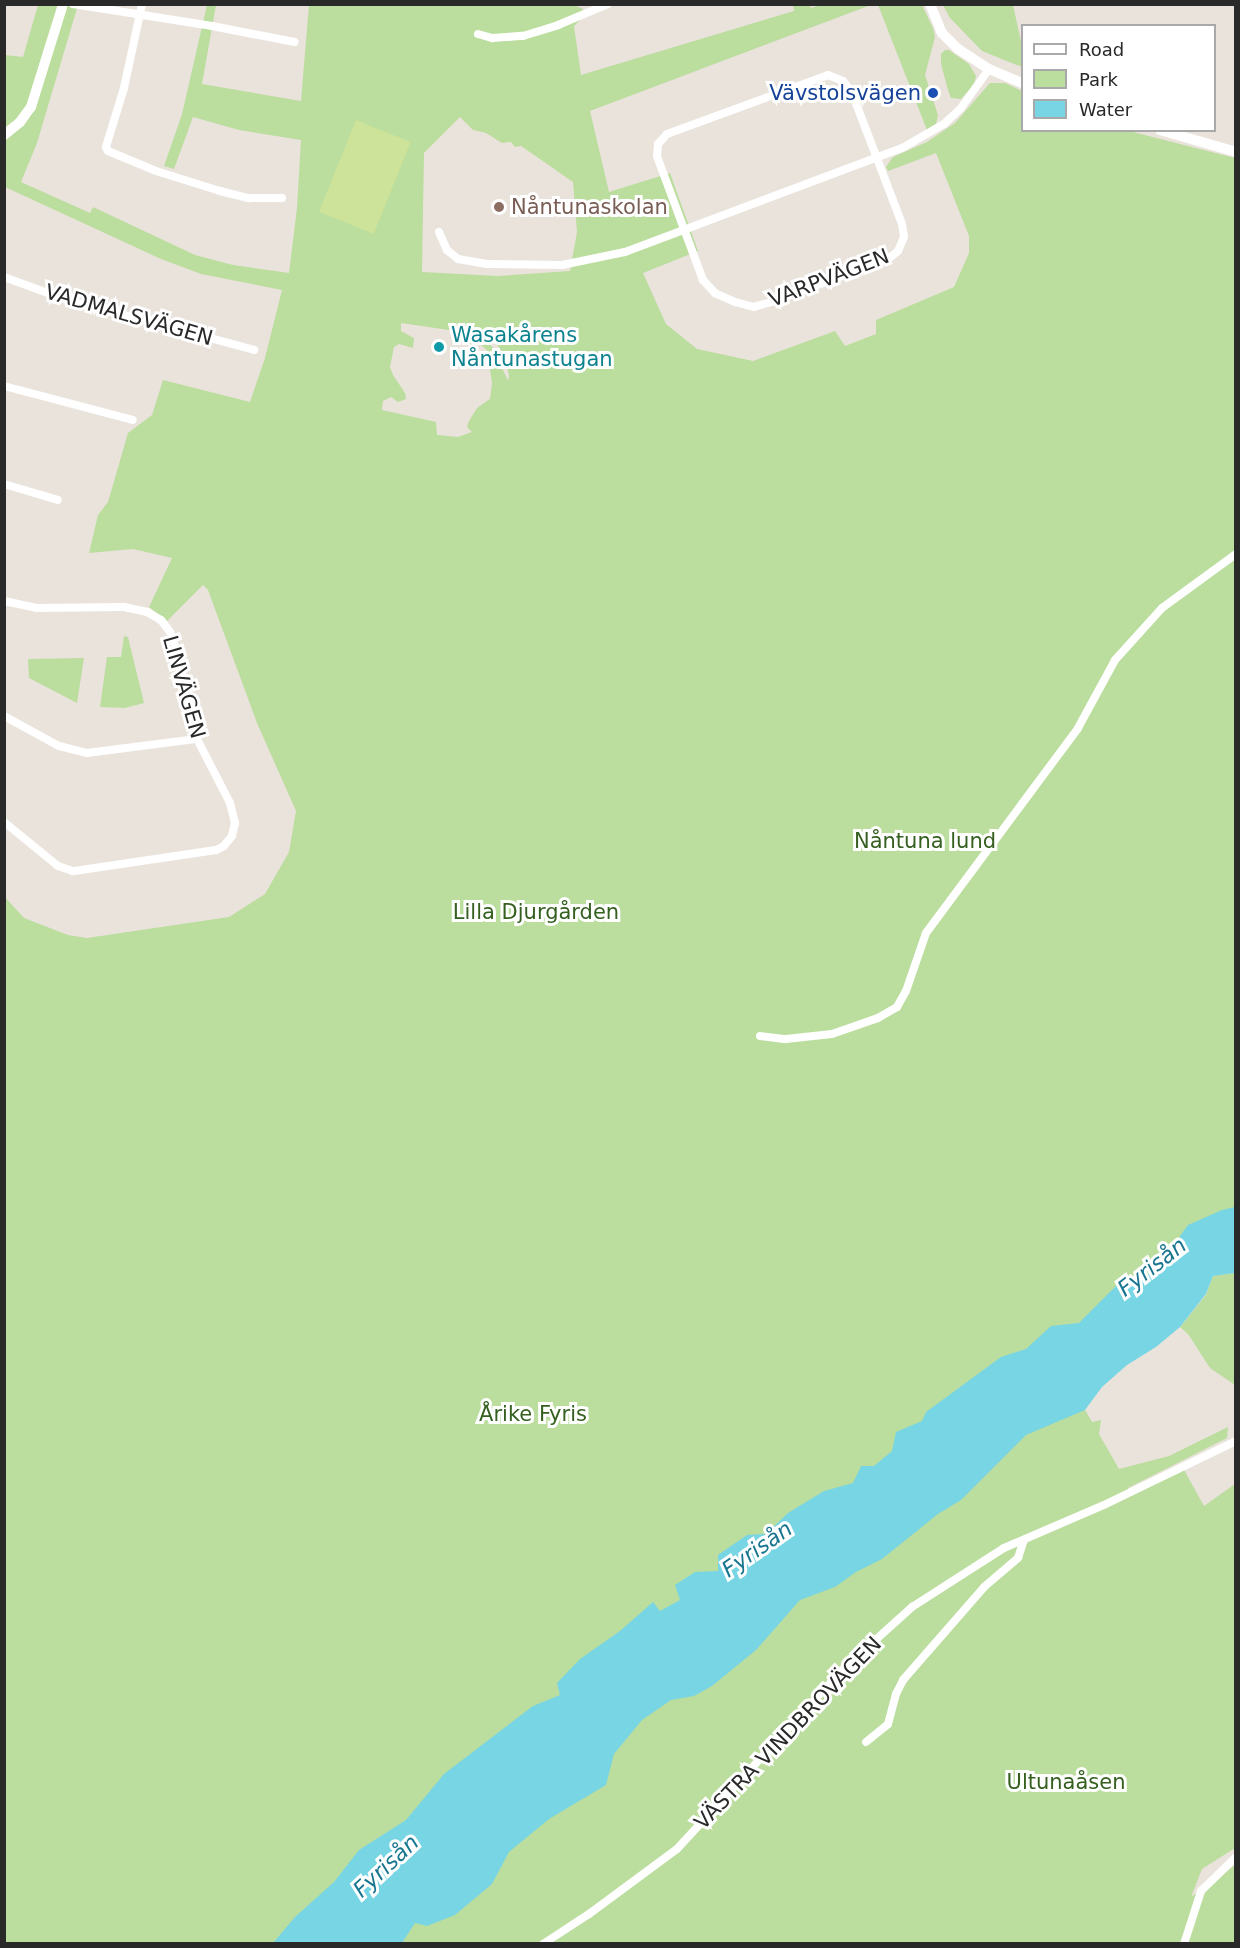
<!DOCTYPE html>
<html>
<head>
<meta charset="utf-8">
<style>
  body { margin:0 }
  #map { position:relative; width:1240px; height:1948px; overflow:hidden; background:#eae3dc; font-family:"DejaVu Sans",sans-serif }
  div>[style] { position:absolute }
  [style*='--x'] { left:calc(var(--x)*1px); top:calc(var(--y)*1px); width:calc(var(--w)*1px); rotate:calc(var(--a)*1deg) }
  .green>* { inset:0; background:#bbdd9d }
  .pitch>* { inset:0; background:#cde39a; transform-origin:0 0 }
  .water>* { inset:0; background:#78d5e4 }
  .minor>* { height:8px; margin:-4px; padding:0 4px; transform-origin:4px; border-radius:4px; background:#fff }
  .tertiary>* { height:10px; margin:-5px; padding:0 5px; transform-origin:5px; border-radius:5px; background:#fff }
  .dots>* { width:16px; height:16px; translate:-50% -50%; box-sizing:border-box; border:3px solid #fff; border-radius:50% }
  span { translate:-50% -50%; white-space:nowrap; text-align:center; line-height:1.15; -webkit-text-stroke:6px #fff; paint-order:stroke }
  .transit-label { font-size:21px; color:#164399 }
  .right { translate:-100% -50%; text-align:right }
  .education-label { font-size:21px; color:#785e54 }
  .left { translate:0 -50%; text-align:left }
  .street-label { font-size:21px; color:#292929 }
  .culture-label { font-size:21px; color:#0d838f }
  .park-label { font-size:21px; color:#356020 }
  .water-label { font-size:22px; color:#18758f; font-style:italic }
  .frame { position:absolute; inset:0; border:6px solid #292929; pointer-events:none }
  .legend { position:absolute; left:1021px; top:24px; width:195px; height:108px; box-sizing:border-box; background:#fff; border:2px solid #a9a9a9; margin:0; padding:8px 10px; list-style:none; font-size:18px; color:#292929 }
  .legend li { display:flex; align-items:center; gap:12px; height:30px }
  .legend b { width:30px; border:2px solid #a9a9a9 }
</style>
</head>
<body>
<div id="map">
  <div class="green">
    <i style="clip-path:polygon(evenodd,38px 5px,78px 5px,37px 143px,21px 182px,90px 213px,93px 207px,195px 255px,233px 265px,289px 273px,297px 208px,301px 140px,239px 130px,193px 117px,174px 169px,164px 166px,182px 114px,207px 5px,216px 5px,202px 84px,301px 101px,309px 5px,574px 5px,583px 9px,581px 19px,574px 26px,581px 75px,794px 11px,793px 5px,809px 5px,811px 8px,821px 5px,871px 5px,590px 111px,609px 192px,670px 173px,698px 251px,643px 273px,666px 324px,697px 349px,753px 361px,835px 331px,845px 346px,876px 334px,876px 320px,954px 287px,969px 253px,969px 236px,936px 153px,888px 171px,886px 167px,893px 157px,927px 142px,955px 123px,990px 83px,1005px 83px,1022px 91px,1022px 130px,1129px 131px,1235px 158px,1235px 1233px,1059px 1364px,1092px 1422px,1101px 1420px,1099px 1434px,1119px 1469px,1169px 1456px,1228px 1427px,1227px 1438px,1128px 1488px,1130px 1492px,1183px 1468px,1204px 1506px,1235px 1484px,1235px 1848px,1202px 1869px,1191px 1897px,1235px 1865px,1235px 1943px,5px 1943px,4px 896px,24px 918px,68px 935px,87px 938px,229px 917px,265px 894px,289px 852px,296px 811px,257px 723px,208px 590px,203px 585px,167px 621px,149px 607px,172px 558px,133px 549px,89px 553px,98px 515px,108px 502px,128px 433px,152px 415px,163px 380px,250px 402px,265px 358px,282px 290px,201px 274px,161px 259px,5px 187px,5px 55px,23px 57px,38px 5px,460px 117px,473px 130px,486px 133px,502px 143px,511px 142px,515px 147px,521px 146px,573px 182px,577px 232px,570px 271px,498px 276px,422px 272px,424px 153px,460px 117px,38px 5px,401px 323px,483px 335px,494px 340px,503px 353px,509px 375px,508px 381px,492px 346px,478px 336px,460px 340px,466px 344px,481px 345px,487px 350px,492px 383px,490px 399px,477px 408px,469px 421px,467px 427px,472px 432px,458px 437px,437px 435px,436px 422px,382px 410px,383px 401px,391px 397px,398px 402px,406px 399px,405px 393px,393px 375px,390px 367px,394px 347px,399px 344px,413px 348px,414px 338px,401px 331px,401px 323px)"></i>
    <i style="clip-path:polygon(878px 5px,922px 5px,933px 28px,935px 37px,925px 75px,938px 115px,936px 124px,927px 130px)"></i>
    <i style="clip-path:polygon(943px 5px,1013px 5px,1022px 46px,1022px 67px,982px 51px,950px 18px)"></i>
    <i style="clip-path:polygon(945px 50px,949px 50px,969px 64px,976px 76px,974px 85px,961px 99px,951px 98px,948px 90px,941px 64px,941px 54px)"></i>
    <i style="clip-path:polygon(124px 636px,128px 637px,144px 703px,125px 708px,100px 707px,107px 657px,121px 657px)"></i>
    <i style="clip-path:polygon(84px 658px,77px 703px,29px 678px,28px 659px)"></i>
    <i style="clip-path:polygon(1235px 1273px,1235px 1385px,1210px 1368px,1188px 1334px,1180px 1327px,1206px 1295px,1213px 1276px)"></i>
  </div>
  <div class="pitch">
    <i style="left:356px;top:120px;width:59px;height:99px;rotate:22deg"></i>
  </div>
  <div class="water">
    <i style="clip-path:polygon(1235px 1207px,1235px 1273px,1213px 1276px,1206px 1294px,1180px 1327px,1156px 1347px,1127px 1365px,1102px 1387px,1085px 1410px,1026px 1435px,961px 1500px,938px 1514px,882px 1559px,856px 1572px,835px 1587px,800px 1600px,756px 1650px,712px 1686px,694px 1696px,671px 1700px,642px 1720px,614px 1754px,606px 1785px,549px 1819px,509px 1852px,492px 1884px,455px 1915px,427px 1926px,415px 1923px,402px 1943px,273px 1943px,295px 1917px,334px 1882px,359px 1850px,406px 1820px,444px 1774px,533px 1706px,560px 1695px,557px 1683px,580px 1659px,620px 1631px,653px 1602px,660px 1611px,680px 1600px,675px 1585px,695px 1572px,718px 1571px,718px 1555px,747px 1535px,766px 1534px,788px 1513px,824px 1491px,853px 1483px,861px 1466px,874px 1466px,892px 1451px,896px 1432px,922px 1421px,926px 1412px,1001px 1357px,1026px 1349px,1051px 1326px,1079px 1323px,1120px 1282px,1159px 1271px,1180px 1249px,1180px 1236px,1188px 1225px,1222px 1210px)"></i>
  </div>
  <div class="minor">
    <i style="--x:73;--y:4;--w:141;--a:9"></i>
    <i style="--x:212;--y:26;--w:84;--a:11"></i>
    <i style="--x:142;--y:4;--w:86;--a:102.1"></i>
    <i style="--x:124;--y:88;--w:62;--a:107"></i>
    <i style="--x:106;--y:147;--w:4;--a:63"></i>
    <i style="--x:108;--y:151;--w:52;--a:22.6"></i>
    <i style="--x:156;--y:171;--w:67;--a:17.4"></i>
    <i style="--x:220;--y:191;--w:30;--a:14"></i>
    <i style="--x:249;--y:198;--w:33;--a:0"></i>
    <i style="--x:478;--y:34;--w:15;--a:16"></i>
    <i style="--x:492;--y:38;--w:31;--a:-4"></i>
    <i style="--x:523;--y:36;--w:37;--a:-17"></i>
    <i style="--x:558;--y:25;--w:54;--a:-22.8"></i>
    <i style="--x:828;--y:75;--w:16;--a:22"></i>
    <i style="--x:843;--y:81;--w:15;--a:53"></i>
    <i style="--x:852;--y:93;--w:140;--a:69.1"></i>
    <i style="--x:902;--y:224;--w:13;--a:81"></i>
    <i style="--x:904;--y:237;--w:15;--a:113"></i>
    <i style="--x:898;--y:251;--w:13;--a:141"></i>
    <i style="--x:888;--y:259;--w:125;--a:159.8"></i>
    <i style="--x:771;--y:302;--w:18;--a:164"></i>
    <i style="--x:754;--y:307;--w:20;--a:-165"></i>
    <i style="--x:735;--y:302;--w:22;--a:-156"></i>
    <i style="--x:715;--y:293;--w:18;--a:-133"></i>
    <i style="--x:703;--y:280;--w:132;--a:-110.4"></i>
    <i style="--x:657;--y:156;--w:12;--a:-85"></i>
    <i style="--x:658;--y:144;--w:13;--a:-48"></i>
    <i style="--x:667;--y:134;--w:171;--a:-20.1"></i>
    <i style="--x:439;--y:232;--w:20;--a:66"></i>
    <i style="--x:447;--y:250;--w:14;--a:39"></i>
    <i style="--x:458;--y:259;--w:29;--a:10"></i>
    <i style="--x:487;--y:264;--w:75;--a:0.8"></i>
    <i style="--x:562;--y:265;--w:64;--a:-11.7"></i>
    <i style="--x:625;--y:252;--w:298;--a:-20.6"></i>
    <i style="--x:904;--y:147;--w:46;--a:-29.9"></i>
    <i style="--x:944;--y:124;--w:23;--a:-43"></i>
    <i style="--x:961;--y:108;--w:48;--a:-54.3"></i>
    <i style="--x:4;--y:277;--w:64;--a:20.1"></i>
    <i style="--x:64;--y:299;--w:197;--a:15"></i>
    <i style="--x:4;--y:386;--w:133;--a:14.8"></i>
    <i style="--x:4;--y:484;--w:56;--a:16.5"></i>
    <i style="--x:4;--y:601;--w:33;--a:12"></i>
    <i style="--x:36;--y:608;--w:88;--a:-0.7"></i>
    <i style="--x:124;--y:607;--w:24;--a:12"></i>
    <i style="--x:147;--y:612;--w:16;--a:30"></i>
    <i style="--x:161;--y:620;--w:15;--a:53"></i>
    <i style="--x:170;--y:632;--w:21;--a:71"></i>
    <i style="--x:177;--y:652;--w:89;--a:77.1"></i>
    <i style="--x:197;--y:739;--w:72;--a:62.7"></i>
    <i style="--x:230;--y:803;--w:21;--a:76"></i>
    <i style="--x:235;--y:823;--w:13;--a:103"></i>
    <i style="--x:232;--y:836;--w:13;--a:129"></i>
    <i style="--x:224;--y:846;--w:9;--a:153"></i>
    <i style="--x:216;--y:850;--w:145;--a:171.6"></i>
    <i style="--x:73;--y:871;--w:16;--a:-162"></i>
    <i style="--x:58;--y:866;--w:70;--a:-140.8"></i>
    <i style="--x:4;--y:716;--w:63;--a:28.6"></i>
    <i style="--x:59;--y:746;--w:29;--a:14"></i>
    <i style="--x:87;--y:753;--w:111;--a:-7.3"></i>
    <i style="--x:760;--y:1036;--w:26;--a:7"></i>
    <i style="--x:786;--y:1039;--w:46;--a:-6.2"></i>
    <i style="--x:832;--y:1034;--w:49;--a:-19.2"></i>
    <i style="--x:878;--y:1018;--w:22;--a:-30"></i>
    <i style="--x:897;--y:1007;--w:18;--a:-61"></i>
    <i style="--x:906;--y:991;--w:61;--a:-71"></i>
    <i style="--x:926;--y:933;--w:255;--a:-53.4"></i>
    <i style="--x:1078;--y:728;--w:77;--a:-61.4"></i>
    <i style="--x:1115;--y:660;--w:70;--a:-47.9"></i>
    <i style="--x:1162;--y:608;--w:92;--a:-36.1"></i>
    <i style="--x:866;--y:1742;--w:28;--a:-39"></i>
    <i style="--x:888;--y:1724;--w:31;--a:-75"></i>
    <i style="--x:896;--y:1694;--w:16;--a:-63"></i>
    <i style="--x:903;--y:1680;--w:123;--a:-48.9"></i>
    <i style="--x:984;--y:1587;--w:45;--a:-40.5"></i>
    <i style="--x:1018;--y:1558;--w:19;--a:-72"></i>
    <i style="--x:543;--y:1944;--w:55;--a:-33.1"></i>
    <i style="--x:589;--y:1914;--w:109;--a:-36.5"></i>
    <i style="--x:677;--y:1849;--w:242;--a:-47.3"></i>
    <i style="--x:841;--y:1671;--w:96;--a:-42"></i>
    <i style="--x:912;--y:1607;--w:109;--a:-32.7"></i>
    <i style="--x:1004;--y:1548;--w:109;--a:-23.3"></i>
    <i style="--x:1104;--y:1505;--w:147;--a:-25.9"></i>
    <i style="--x:1184;--y:1944;--w:56;--a:-72.2"></i>
    <i style="--x:1201;--y:1891;--w:49;--a:-44.2"></i>
  </div>
  <div class="tertiary">
    <i style="--x:930;--y:4;--w:31;--a:68"></i>
    <i style="--x:942;--y:33;--w:23;--a:45"></i>
    <i style="--x:958;--y:49;--w:37;--a:33"></i>
    <i style="--x:989;--y:69;--w:36;--a:23"></i>
    <i style="--x:1160;--y:130;--w:79;--a:16.1"></i>
    <i style="--x:4;--y:135;--w:21;--a:-39"></i>
    <i style="--x:20;--y:122;--w:19;--a:-54"></i>
    <i style="--x:31;--y:107;--w:108;--a:-72.7"></i>
  </div>
  <div class="dots">
    <i style="left:933px;top:93px;background:#1a4fb4"></i>
    <i style="left:499px;top:207px;background:#8d6e63"></i>
    <i style="left:439px;top:347px;background:#0f9aa8"></i>
  </div>
  <div class="transit-label">
    <span class="right" style="left:921px;top:93px">Vävstolsvägen</span>
  </div>
  <div class="education-label">
    <span class="left" style="left:511px;top:207px">Nåntunaskolan</span>
  </div>
  <div class="street-label">
    <span style="left:829px;top:278px;rotate:-21deg">VARPVÄGEN</span>
    <span style="left:129px;top:315px;rotate:16deg">VADMALSVÄGEN</span>
    <span style="left:184px;top:687px;rotate:74deg">LINVÄGEN</span>
    <span style="left:788px;top:1733px;rotate:-46deg">VÄSTRA VINDBROVÄGEN</span>
  </div>
  <div class="culture-label">
    <span class="left" style="left:451px;top:347px">Wasakårens<br>Nåntunastugan</span>
  </div>
  <div class="park-label">
    <span style="left:925px;top:841px">Nåntuna lund</span>
    <span style="left:536px;top:912px">Lilla Djurgården</span>
    <span style="left:533px;top:1414px">Årike Fyris</span>
    <span style="left:1066px;top:1782px">Ultunaåsen</span>
  </div>
  <div class="water-label">
    <span style="left:1152px;top:1267px;rotate:-38deg">Fyrisån</span>
    <span style="left:757px;top:1549px;rotate:-35deg">Fyrisån</span>
    <span style="left:386px;top:1866px;rotate:-43deg">Fyrisån</span>
  </div>
  <div class="frame"></div>
  <ul class="legend">
  <li><b style="height:8px;background:#fff"></b>Road</li>
  <li><b style="height:16px;background:#bbdd9d"></b>Park</li>
  <li><b style="height:16px;background:#78d5e4"></b>Water</li>
  </ul>
</div>
</body>
</html>
